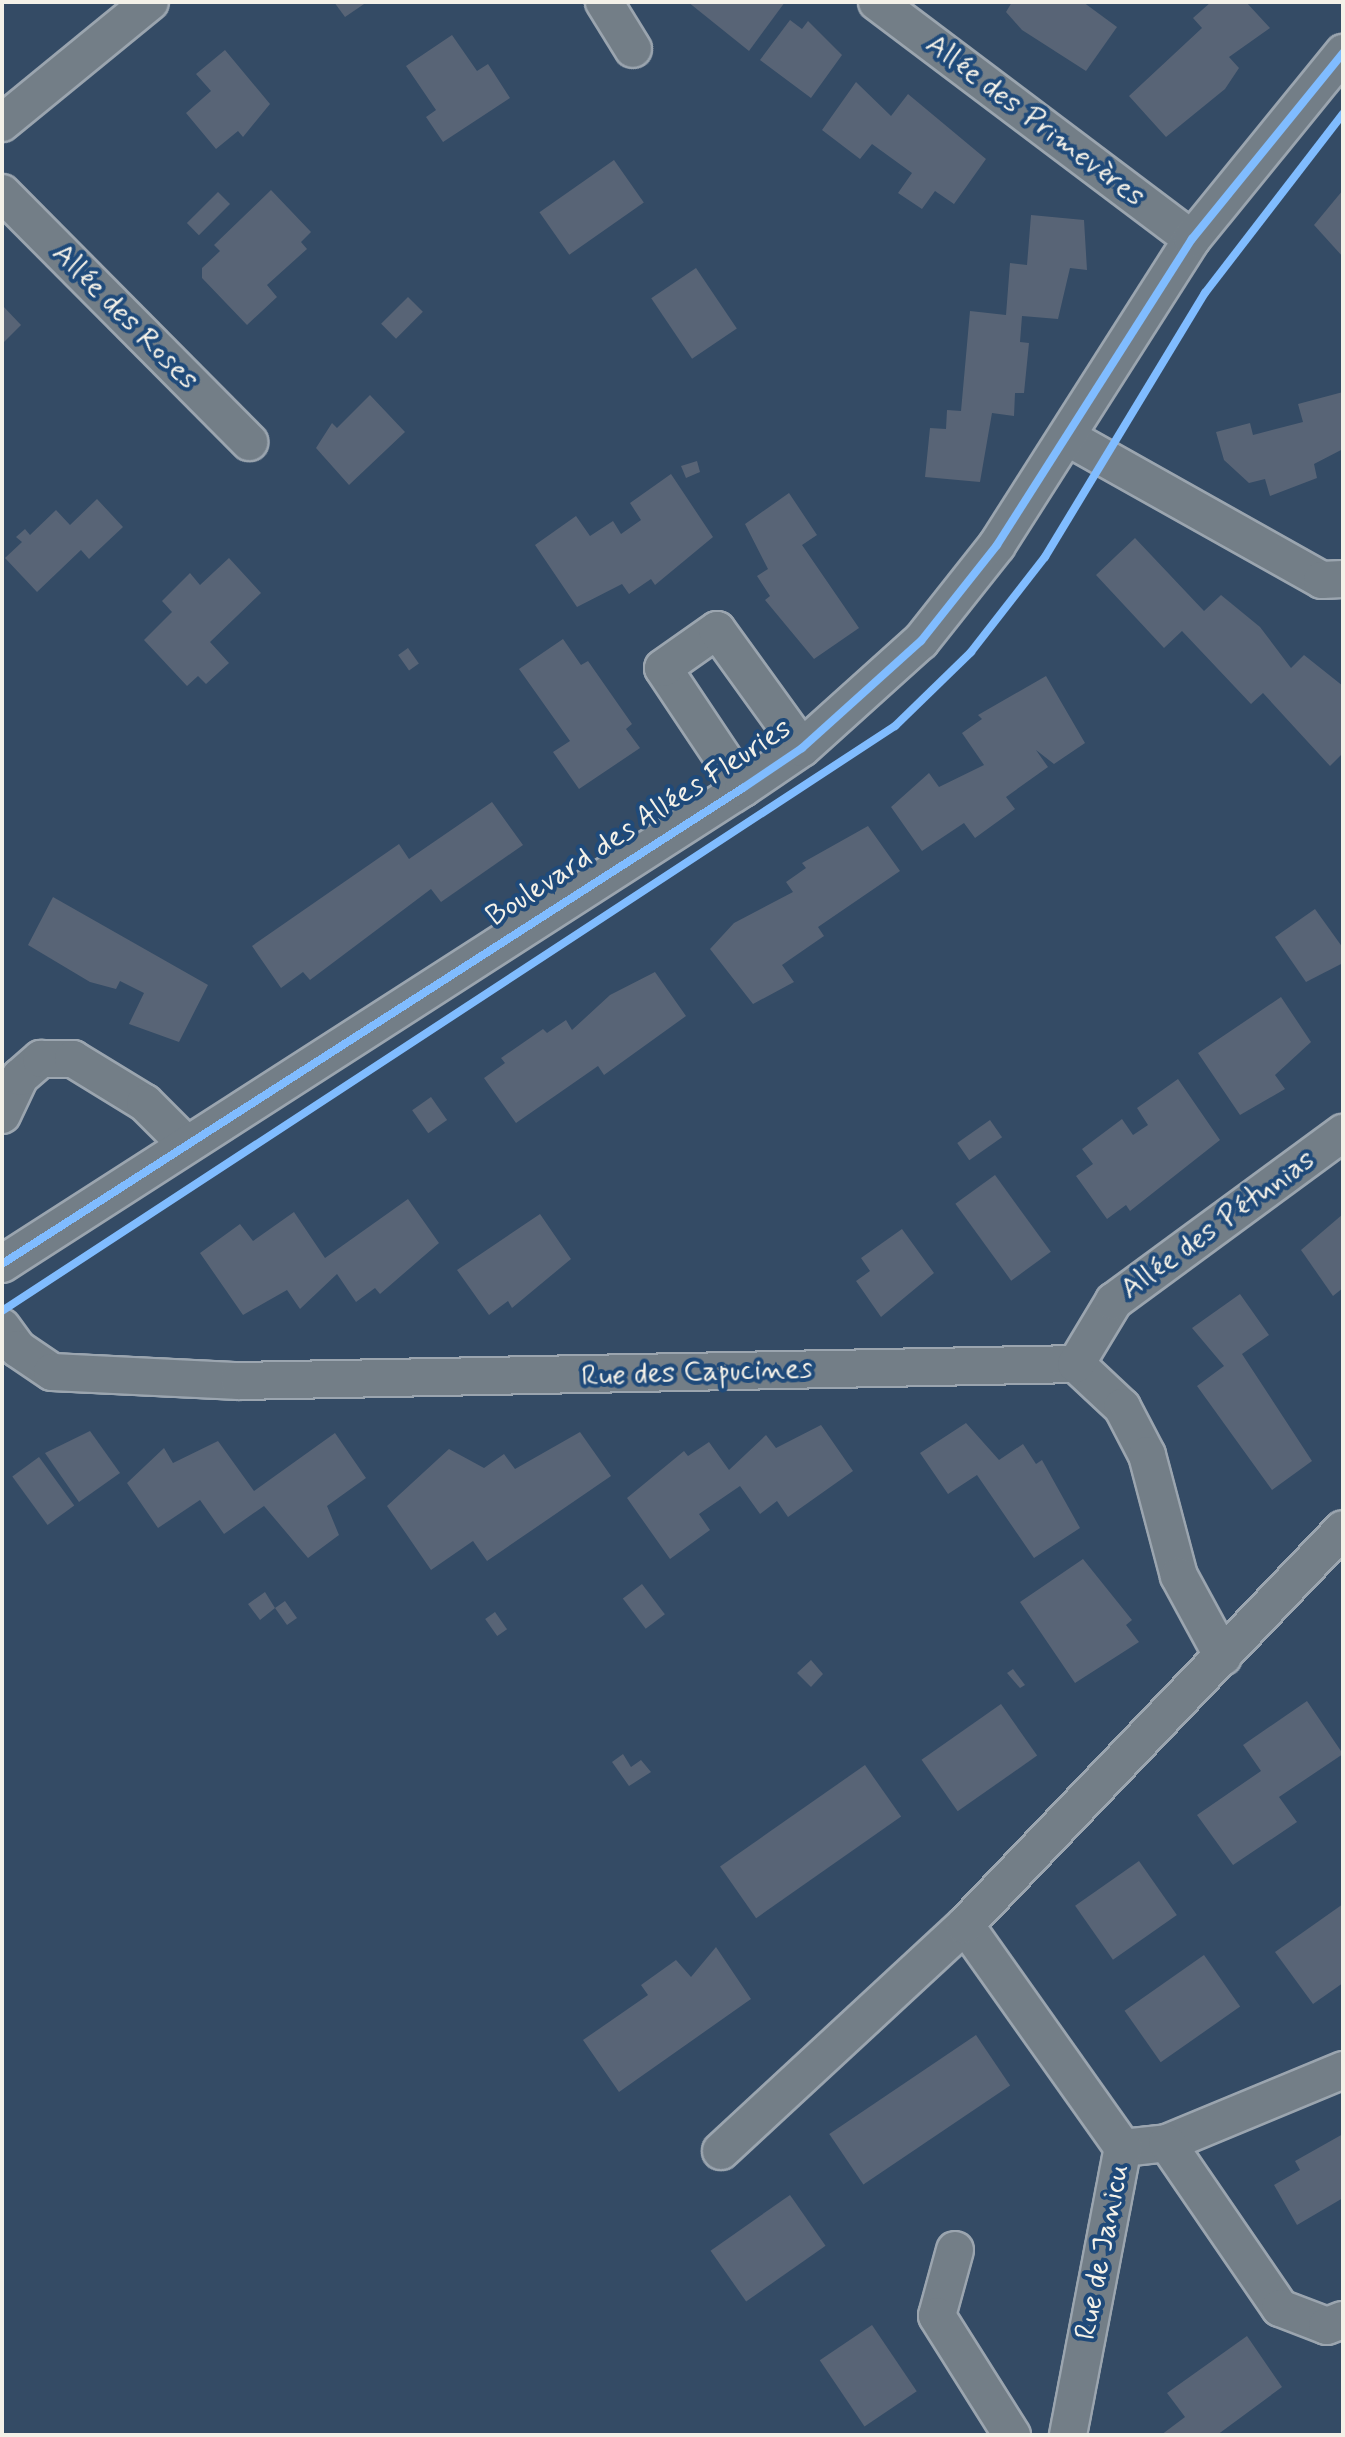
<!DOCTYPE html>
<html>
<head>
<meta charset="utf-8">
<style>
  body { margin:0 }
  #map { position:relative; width:1345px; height:2437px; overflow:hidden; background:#344b65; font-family:Mynerve,sans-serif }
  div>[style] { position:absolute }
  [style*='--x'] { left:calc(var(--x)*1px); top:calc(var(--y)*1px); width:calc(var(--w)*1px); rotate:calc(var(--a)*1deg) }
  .building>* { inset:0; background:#586476; transform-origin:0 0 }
  .roads { filter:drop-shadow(2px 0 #9ba5af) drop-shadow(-2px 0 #9ba5af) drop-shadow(0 2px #9ba5af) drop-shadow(0 -2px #9ba5af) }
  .minor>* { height:36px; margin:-18px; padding:0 18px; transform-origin:18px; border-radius:18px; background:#737e87 }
  .cycleway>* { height:8px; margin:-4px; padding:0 4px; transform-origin:4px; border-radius:4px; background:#80bcff }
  span { translate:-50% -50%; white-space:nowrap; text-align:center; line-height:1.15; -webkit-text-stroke:8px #1f4a7a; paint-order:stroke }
  .street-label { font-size:30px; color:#f4f1e8 }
  .frame { position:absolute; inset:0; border:4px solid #f4f1e8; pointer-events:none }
</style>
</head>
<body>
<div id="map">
  <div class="building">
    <i style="clip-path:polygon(334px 2px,367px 2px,345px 17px)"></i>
    <i style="clip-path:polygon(688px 2px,785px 2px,749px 51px)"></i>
    <i style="clip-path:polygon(1012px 2px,1083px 2px,1117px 27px,1086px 71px,1022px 30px,1006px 12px)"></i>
    <i style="clip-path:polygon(1211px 2px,1246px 2px,1270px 28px,1229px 57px,1239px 68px,1225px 89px,1166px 137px,1129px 96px,1202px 28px,1193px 18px)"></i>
    <i style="clip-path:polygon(790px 20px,802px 29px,808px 21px,842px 55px,811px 98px,760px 60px)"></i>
    <i style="clip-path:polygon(452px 35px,477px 71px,488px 64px,510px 98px,443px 142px,426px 117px,436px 110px,406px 66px)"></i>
    <i style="clip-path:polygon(225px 50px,270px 104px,243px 137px,238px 131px,216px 149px,186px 113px,211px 91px,196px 74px)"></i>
    <i style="clip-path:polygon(856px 82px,891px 116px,908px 94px,986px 159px,954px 204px,935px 191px,922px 209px,898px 193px,912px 173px,872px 144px,860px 159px,822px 130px)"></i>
    <i style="left:614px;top:160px;width:52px;height:91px;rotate:55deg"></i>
    <i style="clip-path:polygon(271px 190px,311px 232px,301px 242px,307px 249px,267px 285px,277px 297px,247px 325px,202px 278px,202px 268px,220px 251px,214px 245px)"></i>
    <i style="clip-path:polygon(1343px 190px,1343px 257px,1314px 225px)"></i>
    <i style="left:218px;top:192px;width:17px;height:44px;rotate:45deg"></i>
    <i style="clip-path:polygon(1031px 215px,1084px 220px,1087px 270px,1070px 268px,1058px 319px,1022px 316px,1020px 342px,1029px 343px,1024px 393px,1015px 393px,1014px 416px,992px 413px,980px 482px,925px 477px,930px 428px,946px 429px,947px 410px,961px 411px,970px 311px,1006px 315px,1010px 263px,1027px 265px)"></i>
    <i style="left:696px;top:268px;width:73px;height:54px;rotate:56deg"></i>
    <i style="left:408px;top:297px;width:21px;height:38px;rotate:45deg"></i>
    <i style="clip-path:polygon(2px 305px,21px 325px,2px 344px)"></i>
    <i style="clip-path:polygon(1343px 392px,1343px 449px,1314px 464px,1317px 478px,1270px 496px,1265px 479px,1249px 483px,1224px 460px,1216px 432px,1250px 423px,1253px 435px,1303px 422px,1298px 404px)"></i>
    <i style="clip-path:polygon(370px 395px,405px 432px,349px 485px,316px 448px,332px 423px,337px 428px)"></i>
    <i style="clip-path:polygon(697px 461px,700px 472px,686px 478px,681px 466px)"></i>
    <i style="clip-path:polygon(671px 474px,713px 537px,655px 585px,651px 579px,629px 594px,622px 584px,577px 607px,535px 545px,576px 516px,590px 536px,613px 521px,621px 534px,641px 520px,630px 503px)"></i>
    <i style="clip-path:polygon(789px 493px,817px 535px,802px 545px,859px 628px,814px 659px,765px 600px,770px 596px,757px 576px,768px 569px,745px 524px)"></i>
    <i style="clip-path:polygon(97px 499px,123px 527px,89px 559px,81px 550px,37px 592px,5px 558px,22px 542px,16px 537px,25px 529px,30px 535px,56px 510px,70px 525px)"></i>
    <i style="clip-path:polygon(1135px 538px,1204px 611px,1221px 595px,1260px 627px,1291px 668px,1304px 655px,1343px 686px,1343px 753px,1330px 766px,1263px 693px,1251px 704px,1182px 631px,1164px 648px,1096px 575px)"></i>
    <i style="clip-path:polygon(229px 558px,261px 593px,210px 642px,229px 663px,206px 684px,198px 676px,187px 686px,144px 640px,172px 612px,162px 601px,190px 573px,200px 585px)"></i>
    <i style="clip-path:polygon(563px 639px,581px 665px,588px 661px,632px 724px,626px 729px,640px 748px,579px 789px,553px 752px,570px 741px,519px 669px)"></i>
    <i style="left:408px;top:648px;width:19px;height:12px;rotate:55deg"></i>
    <i style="clip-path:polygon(1046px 676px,1085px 743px,1054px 764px,1036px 750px,1048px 767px,1006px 797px,1015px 809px,975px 838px,964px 823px,922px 851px,891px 807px,929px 773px,939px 787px,984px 765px,962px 733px,982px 719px,978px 715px)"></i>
    <i style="clip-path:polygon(492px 802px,523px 845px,441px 902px,431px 889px,310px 980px,303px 972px,281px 988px,252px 946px,399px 844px,409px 859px)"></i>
    <i style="clip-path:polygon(868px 826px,900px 871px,818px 927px,824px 936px,782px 965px,794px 982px,753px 1004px,710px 949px,734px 923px,793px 892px,786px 882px,806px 868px,802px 863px)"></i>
    <i style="clip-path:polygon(53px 897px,208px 985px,179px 1042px,129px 1024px,144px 993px,120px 981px,116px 989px,90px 982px,28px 945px)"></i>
    <i style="clip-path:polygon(1315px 909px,1343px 948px,1343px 963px,1306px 982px,1275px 937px)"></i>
    <i style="clip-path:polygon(655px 972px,686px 1016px,604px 1075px,598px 1066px,516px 1123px,484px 1078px,505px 1063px,501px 1058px,543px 1029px,547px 1033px,566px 1020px,572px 1030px,610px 995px)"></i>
    <i style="clip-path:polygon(1281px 997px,1311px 1042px,1275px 1075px,1285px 1089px,1240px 1115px,1198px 1053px)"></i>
    <i style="clip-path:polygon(1178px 1079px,1220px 1140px,1130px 1211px,1126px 1205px,1107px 1219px,1076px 1176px,1093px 1164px,1082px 1149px,1122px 1119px,1133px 1135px,1148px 1125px,1137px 1108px)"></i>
    <i style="left:431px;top:1097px;width:28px;height:23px;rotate:55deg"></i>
    <i style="left:990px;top:1120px;width:21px;height:40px;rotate:55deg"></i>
    <i style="left:995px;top:1175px;width:95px;height:49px;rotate:54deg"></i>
    <i style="clip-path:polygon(408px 1199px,439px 1243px,380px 1294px,375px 1288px,356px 1302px,337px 1274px,300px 1309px,287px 1290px,243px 1315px,200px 1253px,240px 1224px,253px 1241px,294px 1212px,325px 1258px)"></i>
    <i style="clip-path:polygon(540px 1214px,571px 1259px,512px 1308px,508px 1301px,489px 1315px,457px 1270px)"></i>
    <i style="clip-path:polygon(1343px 1214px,1343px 1288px,1333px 1296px,1301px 1250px)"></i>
    <i style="clip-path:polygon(902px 1229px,934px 1273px,881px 1317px,856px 1281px,870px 1271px,861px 1258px)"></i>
    <i style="clip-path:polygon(1240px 1294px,1269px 1335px,1242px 1354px,1312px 1461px,1272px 1490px,1197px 1386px,1224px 1366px,1192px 1328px)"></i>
    <i style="clip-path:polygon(966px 1423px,999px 1460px,1023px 1444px,1036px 1464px,1042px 1460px,1080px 1528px,1034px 1558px,977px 1475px,948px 1494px,920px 1453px)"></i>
    <i style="clip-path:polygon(821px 1425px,853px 1471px,788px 1517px,777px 1501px,760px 1514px,740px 1486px,699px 1514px,710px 1530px,670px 1559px,627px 1498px,684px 1451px,688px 1456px,709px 1442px,729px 1470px,766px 1435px,776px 1448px)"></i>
    <i style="clip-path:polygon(90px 1431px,120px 1473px,79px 1502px,45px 1453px)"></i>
    <i style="clip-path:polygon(580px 1432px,611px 1476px,487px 1561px,473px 1541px,431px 1570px,387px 1506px,449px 1449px,484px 1468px,504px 1454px,515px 1469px)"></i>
    <i style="clip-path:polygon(335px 1433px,366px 1478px,327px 1506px,339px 1535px,308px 1558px,264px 1506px,224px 1534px,200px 1500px,158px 1528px,127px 1483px,164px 1448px,173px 1463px,218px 1441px,254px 1491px)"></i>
    <i style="left:39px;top:1457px;width:60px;height:33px;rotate:54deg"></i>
    <i style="clip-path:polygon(1083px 1559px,1132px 1620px,1126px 1625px,1139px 1642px,1075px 1683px,1020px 1602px)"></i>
    <i style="left:642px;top:1584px;width:38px;height:24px;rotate:53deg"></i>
    <i style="clip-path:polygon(265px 1592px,275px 1608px,285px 1601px,297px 1618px,287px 1625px,275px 1608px,260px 1620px,248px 1604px)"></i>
    <i style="left:495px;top:1612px;width:21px;height:12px;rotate:55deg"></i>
    <i style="clip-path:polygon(811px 1660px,823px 1674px,811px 1687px,797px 1673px)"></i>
    <i style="clip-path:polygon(1013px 1669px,1025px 1685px,1020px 1688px,1007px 1673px)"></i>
    <i style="clip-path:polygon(1307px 1701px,1343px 1754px,1279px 1797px,1297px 1822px,1233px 1865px,1197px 1815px,1261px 1771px,1243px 1745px)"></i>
    <i style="left:1001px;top:1704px;width:63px;height:97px;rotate:55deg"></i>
    <i style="clip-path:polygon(623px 1754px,631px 1767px,641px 1760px,651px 1772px,629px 1786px,612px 1762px)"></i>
    <i style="left:865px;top:1765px;width:63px;height:177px;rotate:55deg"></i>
    <i style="left:1139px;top:1861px;width:66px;height:78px;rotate:55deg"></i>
    <i style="clip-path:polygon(1343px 1904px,1343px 1983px,1313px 2004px,1275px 1952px)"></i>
    <i style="clip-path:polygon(716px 1947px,751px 1999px,619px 2092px,583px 2040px,648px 1995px,641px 1985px,676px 1960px,691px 1977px)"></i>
    <i style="left:1204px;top:1955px;width:63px;height:97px;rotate:55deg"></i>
    <i style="left:976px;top:2035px;width:61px;height:177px;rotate:56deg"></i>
    <i style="clip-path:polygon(1343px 2134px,1343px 2198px,1297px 2225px,1274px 2185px,1300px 2170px,1295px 2161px)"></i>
    <i style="left:790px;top:2195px;width:62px;height:97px;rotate:55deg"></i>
    <i style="left:872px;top:2325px;width:80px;height:63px;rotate:56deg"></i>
    <i style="clip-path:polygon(1247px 2336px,1282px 2387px,1217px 2435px,1161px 2435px,1185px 2417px,1167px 2393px)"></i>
  </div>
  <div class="roads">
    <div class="minor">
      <i style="--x:604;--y:2;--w:55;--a:58.3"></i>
      <i style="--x:877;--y:2;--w:394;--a:37"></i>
      <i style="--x:2;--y:123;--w:191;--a:-39.3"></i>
      <i style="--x:2;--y:193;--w:351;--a:45.2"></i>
      <i style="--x:1067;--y:437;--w:292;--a:29.3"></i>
      <i style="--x:1322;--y:580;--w:21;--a:-3"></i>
      <i style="--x:743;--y:788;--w:144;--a:-123.7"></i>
      <i style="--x:663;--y:668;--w:66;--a:-35.1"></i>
      <i style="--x:717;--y:630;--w:145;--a:54.2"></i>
      <i style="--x:2;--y:1115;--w:42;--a:-64.7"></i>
      <i style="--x:20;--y:1077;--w:28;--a:-41"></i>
      <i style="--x:41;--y:1059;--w:32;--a:0"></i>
      <i style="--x:73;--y:1059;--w:84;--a:31.4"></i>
      <i style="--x:145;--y:1103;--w:58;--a:45"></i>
      <i style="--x:2;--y:1264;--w:881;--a:-32.72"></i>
      <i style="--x:743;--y:788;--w:71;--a:-34.1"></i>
      <i style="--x:802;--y:748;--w:160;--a:-42"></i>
      <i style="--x:921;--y:641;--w:122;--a:-51.6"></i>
      <i style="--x:997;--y:545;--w:363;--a:-57.5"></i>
      <i style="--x:1192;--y:239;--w:240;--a:-50.9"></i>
      <i style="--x:2;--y:1327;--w:27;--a:54"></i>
      <i style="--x:18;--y:1349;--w:41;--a:34.1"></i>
      <i style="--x:52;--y:1372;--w:187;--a:2.8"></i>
      <i style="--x:239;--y:1381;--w:837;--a:-1.16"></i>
      <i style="--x:1076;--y:1364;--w:63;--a:43.1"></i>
      <i style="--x:1122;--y:1407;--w:54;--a:62.5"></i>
      <i style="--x:1147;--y:1455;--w:125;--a:75.2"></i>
      <i style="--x:1179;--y:1576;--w:92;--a:61.5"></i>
      <i style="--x:1076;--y:1364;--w:74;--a:-58.9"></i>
      <i style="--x:1114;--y:1301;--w:284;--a:-36.3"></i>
      <i style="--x:1167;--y:2143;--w:191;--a:-22.5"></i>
      <i style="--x:1123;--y:2148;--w:44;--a:-6.5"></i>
      <i style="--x:1167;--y:2143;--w:200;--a:55.6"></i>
      <i style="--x:1280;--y:2308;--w:50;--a:21"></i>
      <i style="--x:1327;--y:2326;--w:17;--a:-21"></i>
      <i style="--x:721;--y:2151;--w:333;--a:-42.8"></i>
      <i style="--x:955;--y:2250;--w:68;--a:105.3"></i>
      <i style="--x:937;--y:2316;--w:141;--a:57.8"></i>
      <i style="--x:1068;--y:2435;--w:292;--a:-79.2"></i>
      <i style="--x:1123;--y:2148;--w:273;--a:-125.3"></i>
      <i style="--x:965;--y:1925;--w:547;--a:-46.33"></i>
    </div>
  </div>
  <div class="cycleway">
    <i style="--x:2;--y:1264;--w:881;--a:-32.72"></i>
    <i style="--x:743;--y:788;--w:71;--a:-34.1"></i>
    <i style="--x:802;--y:748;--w:160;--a:-42"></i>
    <i style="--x:921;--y:641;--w:122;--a:-51.6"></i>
    <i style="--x:997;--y:545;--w:363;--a:-57.5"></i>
    <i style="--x:1192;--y:239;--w:240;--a:-50.9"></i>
    <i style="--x:2;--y:1311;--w:1068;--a:-33.23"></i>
    <i style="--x:895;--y:726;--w:106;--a:-44.2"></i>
    <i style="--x:971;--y:652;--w:120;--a:-52.1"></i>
    <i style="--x:1045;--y:557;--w:309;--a:-58.8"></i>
    <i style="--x:1205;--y:293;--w:226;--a:-52.4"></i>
  </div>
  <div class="street-label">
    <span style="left:1035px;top:121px;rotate:37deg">Allée des Primevères</span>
    <span style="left:125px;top:317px;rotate:45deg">Allée des Roses</span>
    <span style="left:639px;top:823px;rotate:-33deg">Boulevard des Allées Fleuries</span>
    <span style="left:1218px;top:1225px;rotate:-36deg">Allée des Pétunias</span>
    <span style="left:697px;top:1373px;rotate:-2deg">Rue des Capucines</span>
    <span style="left:1103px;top:2252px;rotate:-79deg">Rue de Janicu</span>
  </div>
  <div class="frame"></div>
</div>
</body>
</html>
